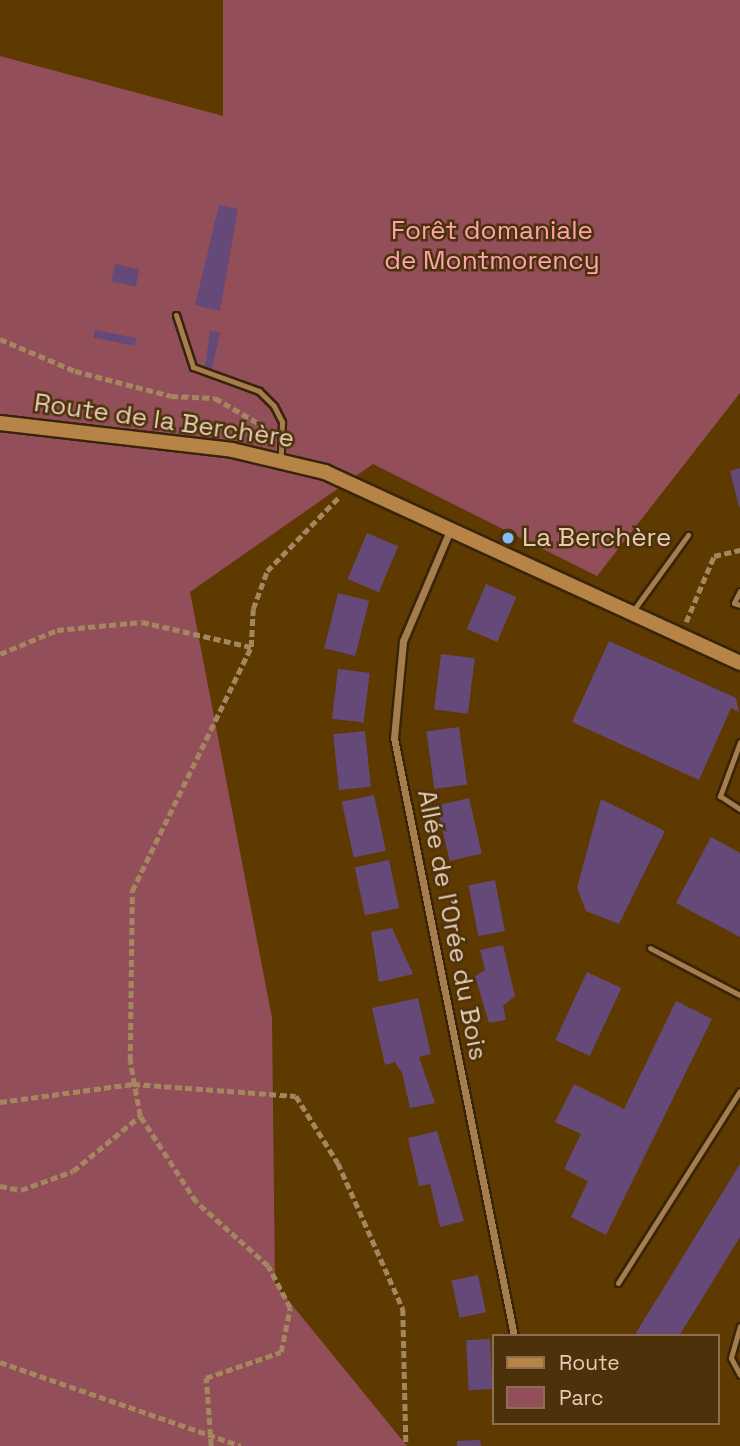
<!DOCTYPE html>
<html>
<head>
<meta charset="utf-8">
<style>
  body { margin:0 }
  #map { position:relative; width:740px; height:1446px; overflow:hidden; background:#5e3900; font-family:"Space Grotesk",sans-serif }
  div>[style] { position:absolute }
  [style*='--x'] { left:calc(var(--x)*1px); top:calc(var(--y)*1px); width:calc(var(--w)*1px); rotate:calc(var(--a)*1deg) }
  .green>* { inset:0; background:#924f5a }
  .building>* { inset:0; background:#654979; transform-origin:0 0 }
  .path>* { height:4.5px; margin-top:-2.25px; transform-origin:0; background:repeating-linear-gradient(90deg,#a4875f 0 7px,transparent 0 10.5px) }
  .roads { filter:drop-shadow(2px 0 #38240a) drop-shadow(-2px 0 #38240a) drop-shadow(0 2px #38240a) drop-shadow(0 -2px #38240a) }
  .lane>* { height:5px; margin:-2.5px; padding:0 2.5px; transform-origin:2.5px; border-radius:2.5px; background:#a67d4c }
  .street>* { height:7px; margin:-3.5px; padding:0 3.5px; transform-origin:3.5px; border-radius:3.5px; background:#a67d4c }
  .secondary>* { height:14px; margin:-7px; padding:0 7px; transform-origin:7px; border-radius:7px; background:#b58446 }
  .dots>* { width:19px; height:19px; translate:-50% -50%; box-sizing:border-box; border:4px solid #4d310a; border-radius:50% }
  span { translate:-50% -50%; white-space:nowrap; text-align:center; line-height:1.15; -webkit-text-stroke:5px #4d310a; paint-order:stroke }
  .park-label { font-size:26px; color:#fba4b0 }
  .street-label { font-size:26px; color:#e4ceb6 }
  .poi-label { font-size:26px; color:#e4ceb6 }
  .left { translate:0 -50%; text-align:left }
  .legend { position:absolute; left:492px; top:1334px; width:228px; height:91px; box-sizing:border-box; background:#4d310a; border:2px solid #89704f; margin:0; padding:9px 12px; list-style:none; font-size:21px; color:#e4ceb6 }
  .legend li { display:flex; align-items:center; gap:14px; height:35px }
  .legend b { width:35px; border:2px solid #89704f }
</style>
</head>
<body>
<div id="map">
  <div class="green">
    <i style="clip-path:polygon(223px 0,740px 0,740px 393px,597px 576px,373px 464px,190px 592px,272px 1018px,275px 1284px,407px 1446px,0 1446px,0 56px,223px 116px)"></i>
  </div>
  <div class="building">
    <i style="clip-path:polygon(219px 205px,238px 209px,220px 311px,195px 305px)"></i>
    <i style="left:115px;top:264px;width:25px;height:18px;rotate:12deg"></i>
    <i style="left:95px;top:330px;width:42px;height:8px;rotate:11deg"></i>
    <i style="clip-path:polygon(210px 331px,220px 332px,211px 374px,204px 373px)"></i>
    <i style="clip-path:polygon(740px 468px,740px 507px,739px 507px,730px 471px)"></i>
    <i style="left:367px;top:533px;width:34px;height:50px;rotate:23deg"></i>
    <i style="left:486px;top:584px;width:33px;height:49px;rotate:23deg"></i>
    <i style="left:338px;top:593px;width:32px;height:57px;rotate:14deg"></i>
    <i style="clip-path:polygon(609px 641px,736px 698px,739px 712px,731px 708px,699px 780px,572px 722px)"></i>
    <i style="left:441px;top:654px;width:34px;height:56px;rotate:7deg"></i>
    <i style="left:338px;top:669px;width:32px;height:50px;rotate:7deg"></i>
    <i style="left:459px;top:727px;width:58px;height:33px;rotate:82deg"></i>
    <i style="left:365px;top:731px;width:56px;height:32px;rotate:84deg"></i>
    <i style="left:374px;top:795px;width:57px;height:33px;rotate:78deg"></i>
    <i style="left:469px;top:798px;width:57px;height:33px;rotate:77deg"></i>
    <i style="clip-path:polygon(601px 799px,665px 831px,619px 924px,586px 911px,577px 888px)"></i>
    <i style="clip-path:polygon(711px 837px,740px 853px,740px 937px,676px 903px)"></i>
    <i style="left:389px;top:860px;width:49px;height:35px;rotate:78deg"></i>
    <i style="left:495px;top:880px;width:52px;height:27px;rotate:79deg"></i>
    <i style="clip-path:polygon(392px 928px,413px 974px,379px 982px,371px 932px)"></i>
    <i style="clip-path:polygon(503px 945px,515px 996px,503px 1006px,506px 1020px,489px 1023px,475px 976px,485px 970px,480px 950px)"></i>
    <i style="left:587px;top:972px;width:38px;height:75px;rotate:25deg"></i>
    <i style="clip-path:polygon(418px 998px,431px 1054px,419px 1057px,435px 1103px,410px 1108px,402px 1073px,395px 1062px,385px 1065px,372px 1008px)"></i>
    <i style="clip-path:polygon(676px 1001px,712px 1019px,606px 1235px,571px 1217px,588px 1181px,564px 1169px,581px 1134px,555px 1122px,574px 1084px,624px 1109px)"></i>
    <i style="clip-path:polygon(437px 1131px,464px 1221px,440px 1227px,430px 1184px,419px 1186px,408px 1138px)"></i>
    <i style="clip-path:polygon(740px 1164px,740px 1237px,697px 1307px,679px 1336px,634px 1336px)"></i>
    <i style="left:478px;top:1275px;width:38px;height:27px;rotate:78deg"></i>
    <i style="left:490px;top:1339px;width:50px;height:24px;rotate:87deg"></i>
    <i style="clip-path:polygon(480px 1440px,481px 1446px,457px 1446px,457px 1441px)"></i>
  </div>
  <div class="path">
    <i style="--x:0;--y:339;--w:82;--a:23.1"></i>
    <i style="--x:75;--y:371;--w:99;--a:14.6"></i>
    <i style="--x:171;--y:396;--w:44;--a:2.6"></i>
    <i style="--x:215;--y:398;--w:64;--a:30.2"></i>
    <i style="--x:686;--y:622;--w:72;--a:-67"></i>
    <i style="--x:714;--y:556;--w:27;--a:-13"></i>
    <i style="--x:0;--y:654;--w:62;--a:-22.8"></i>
    <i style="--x:57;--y:630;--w:85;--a:-5.4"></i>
    <i style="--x:142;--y:622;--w:112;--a:12.9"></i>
    <i style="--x:0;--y:1102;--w:134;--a:-7.7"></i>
    <i style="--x:133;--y:1084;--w:163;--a:4.2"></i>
    <i style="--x:296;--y:1096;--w:79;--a:57.9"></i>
    <i style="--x:338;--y:1163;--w:160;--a:66"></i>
    <i style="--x:403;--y:1309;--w:137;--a:88.7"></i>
    <i style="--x:0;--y:1186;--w:21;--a:11"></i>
    <i style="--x:21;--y:1190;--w:55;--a:-20.1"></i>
    <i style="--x:73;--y:1171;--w:87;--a:-39.4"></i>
    <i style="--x:0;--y:1362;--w:255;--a:19.2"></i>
    <i style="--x:211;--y:1446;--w:68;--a:-94.2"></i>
    <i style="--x:206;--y:1378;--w:79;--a:-19.1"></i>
    <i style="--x:281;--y:1352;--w:45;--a:-78.4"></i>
    <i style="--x:290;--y:1308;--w:47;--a:-117.6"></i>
    <i style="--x:268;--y:1266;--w:96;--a:-138.4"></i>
    <i style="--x:196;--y:1202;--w:103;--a:-123.1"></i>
    <i style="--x:140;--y:1116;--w:56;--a:-100.3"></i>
    <i style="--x:130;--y:1061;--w:170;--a:-89.3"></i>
    <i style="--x:132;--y:891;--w:271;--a:-64"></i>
    <i style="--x:251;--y:647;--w:38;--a:-87"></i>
    <i style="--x:253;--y:609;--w:40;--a:-69.8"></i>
    <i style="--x:267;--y:571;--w:105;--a:-45.8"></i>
  </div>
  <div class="roads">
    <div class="lane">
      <i style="--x:176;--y:315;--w:55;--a:71.9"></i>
      <i style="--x:193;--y:367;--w:70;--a:20"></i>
      <i style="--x:259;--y:391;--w:21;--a:45"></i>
      <i style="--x:274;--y:406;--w:18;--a:63"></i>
      <i style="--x:282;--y:422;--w:38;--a:92"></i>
      <i style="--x:740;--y:591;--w:13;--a:117"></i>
      <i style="--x:734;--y:603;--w:6;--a:18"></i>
      <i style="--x:633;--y:611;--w:94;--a:-54.1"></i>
      <i style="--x:740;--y:742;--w:58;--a:110.3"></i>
      <i style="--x:720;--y:796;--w:24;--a:33"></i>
      <i style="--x:650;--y:948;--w:102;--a:27.6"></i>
      <i style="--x:618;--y:1283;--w:227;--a:-57.6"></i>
      <i style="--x:740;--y:1326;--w:33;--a:106"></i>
      <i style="--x:731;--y:1358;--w:19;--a:62"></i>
    </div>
    <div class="street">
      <i style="--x:451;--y:528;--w:123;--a:113"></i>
      <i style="--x:403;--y:641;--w:97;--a:95.3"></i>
      <i style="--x:394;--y:738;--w:610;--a:78.65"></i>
    </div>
    <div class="secondary">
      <i style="--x:0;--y:423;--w:234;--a:6.6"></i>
      <i style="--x:232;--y:450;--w:96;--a:13.3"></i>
      <i style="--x:325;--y:472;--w:457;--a:24.7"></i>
    </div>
  </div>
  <div class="dots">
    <i style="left:508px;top:538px;background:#81bdfa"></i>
  </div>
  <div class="park-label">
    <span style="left:492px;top:246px">Forêt domaniale<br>de Montmorency</span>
  </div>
  <div class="street-label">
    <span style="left:164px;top:421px;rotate:8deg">Route de la Berchère</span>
    <span style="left:452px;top:925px;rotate:79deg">Allée de l'Orée du Bois</span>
  </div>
  <div class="poi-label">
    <span class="left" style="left:522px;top:538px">La Berchère</span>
  </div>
  <ul class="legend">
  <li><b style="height:9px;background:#b58446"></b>Route</li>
  <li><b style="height:19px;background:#924f5a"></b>Parc</li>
  </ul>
</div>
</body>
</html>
